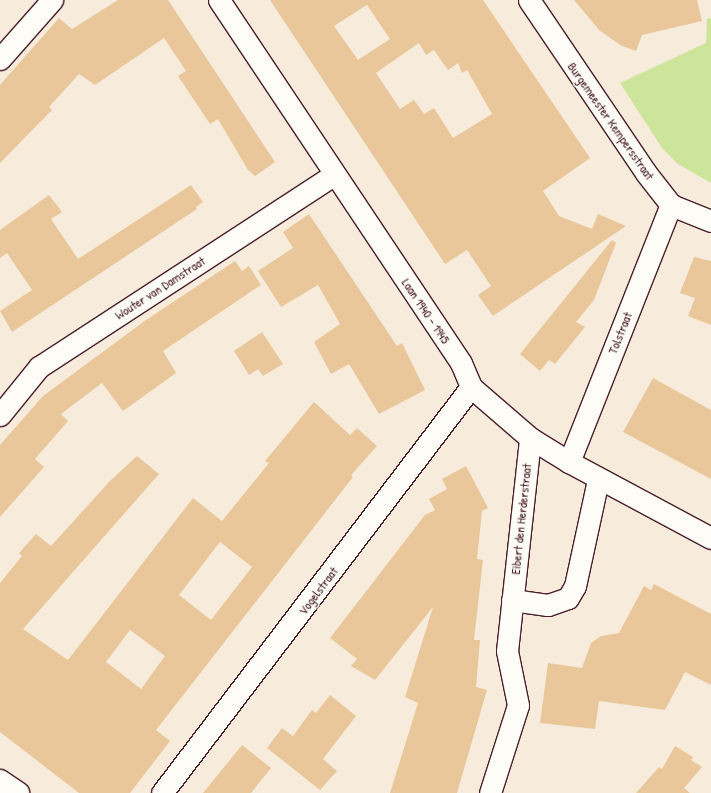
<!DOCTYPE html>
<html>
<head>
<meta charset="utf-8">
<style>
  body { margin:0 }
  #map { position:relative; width:711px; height:793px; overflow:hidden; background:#f7ecdb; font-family:"Patrick Hand",sans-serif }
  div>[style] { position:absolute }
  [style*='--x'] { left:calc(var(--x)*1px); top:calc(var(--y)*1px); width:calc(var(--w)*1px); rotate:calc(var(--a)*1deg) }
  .green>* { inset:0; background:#cce59b }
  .building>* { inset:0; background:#e9c79b }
  .roads { filter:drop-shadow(1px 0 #4a1f2b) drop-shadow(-1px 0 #4a1f2b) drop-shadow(0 1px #4a1f2b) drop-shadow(0 -1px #4a1f2b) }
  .minor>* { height:21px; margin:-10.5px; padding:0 10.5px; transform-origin:10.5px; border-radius:10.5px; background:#fdfcf7 }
  .tertiary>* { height:22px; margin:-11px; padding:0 11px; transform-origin:11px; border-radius:11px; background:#fdfcf7 }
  span { translate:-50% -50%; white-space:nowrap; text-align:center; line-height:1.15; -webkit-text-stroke:3.5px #fdfcf7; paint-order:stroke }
  .street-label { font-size:13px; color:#4a1f2b }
</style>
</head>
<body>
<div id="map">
  <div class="green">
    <i style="clip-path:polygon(711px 18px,711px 183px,678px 164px,662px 148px,620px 83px,706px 43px,707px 19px)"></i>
  </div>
  <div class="building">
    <i style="clip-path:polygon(118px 0,168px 0,275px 162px,255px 176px,248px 170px,218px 119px,210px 124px,178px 76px,186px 71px,164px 38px,95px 85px,79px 74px,49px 107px,52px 110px,0 163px,0 85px,59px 18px,72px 29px)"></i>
    <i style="clip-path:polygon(evenodd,270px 0,483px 0,590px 158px,543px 191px,559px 216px,592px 229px,598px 214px,626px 226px,493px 316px,478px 295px,491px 286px,467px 250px,445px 264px,270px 0,367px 5px,390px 39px,358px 60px,334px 26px,367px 5px,270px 0,419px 43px,426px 55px,434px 50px,448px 70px,458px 63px,462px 73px,467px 70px,492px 114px,453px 138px,434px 108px,424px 114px,414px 100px,400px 109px,376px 73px,419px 43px)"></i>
    <i style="clip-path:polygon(574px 0,697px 0,702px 21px,642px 35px,636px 51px,622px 46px,600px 31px)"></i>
    <i style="clip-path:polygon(191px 185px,203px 202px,196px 207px,197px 209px,12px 332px,0 311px,32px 290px,7px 253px,0 258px,0 230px,49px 195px,62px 212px,51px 219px,78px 259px)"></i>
    <i style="clip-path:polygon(309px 214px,397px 346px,402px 343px,425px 390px,379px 414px,349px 364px,331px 374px,314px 342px,340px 324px,318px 285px,281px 307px,258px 271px,293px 248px,283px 232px)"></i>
    <i style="clip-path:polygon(612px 240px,616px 243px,594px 300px,576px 322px,585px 327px,555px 364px,549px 360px,540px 371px,520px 354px)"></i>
    <i style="clip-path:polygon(694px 257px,711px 261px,711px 325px,688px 316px,695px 298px,680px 293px)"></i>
    <i style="clip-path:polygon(235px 261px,242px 271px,249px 266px,261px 285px,163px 351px,176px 373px,123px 411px,102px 383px,61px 414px,68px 421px,35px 459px,44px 467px,0 517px,0 445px,43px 396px,146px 320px)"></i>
    <i style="clip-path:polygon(262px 332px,283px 364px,263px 376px,258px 369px,249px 375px,234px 351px)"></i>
    <i style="clip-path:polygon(653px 378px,711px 410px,711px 479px,623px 432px)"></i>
    <i style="clip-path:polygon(evenodd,314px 402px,350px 435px,357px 428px,377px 446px,351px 475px,353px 477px,156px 730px,170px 741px,130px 793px,79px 793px,0 732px,0 583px,22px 556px,19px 553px,36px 534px,51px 546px,110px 481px,137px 456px,159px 474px,23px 629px,68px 660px,193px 498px,222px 521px,269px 463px,265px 461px,314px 402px,220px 542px,252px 567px,211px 620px,179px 595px,220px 542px,314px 402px,130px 630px,165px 656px,141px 689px,106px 662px,130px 630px)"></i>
    <i style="clip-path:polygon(466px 466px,488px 508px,482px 511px,477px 559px,483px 560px,474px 640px,480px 640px,476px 687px,487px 690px,457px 793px,390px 793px,418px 703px,405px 697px,433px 607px,375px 680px,351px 666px,357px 659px,330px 638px,425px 515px,435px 510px,429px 499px,447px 489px,442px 479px)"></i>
    <i style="clip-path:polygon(654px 584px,711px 614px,711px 685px,685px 672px,665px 710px,599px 701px,595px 729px,540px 723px,548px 663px,582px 668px,591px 643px,601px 636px,619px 633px,644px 586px,651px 590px)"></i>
    <i style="clip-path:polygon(330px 695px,356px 716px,323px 759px,337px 771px,320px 790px,267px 748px,282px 728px,293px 736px,312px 710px,316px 713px)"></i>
    <i style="clip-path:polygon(242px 745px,271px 768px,251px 793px,203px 793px)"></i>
    <i style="clip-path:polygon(675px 746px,693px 757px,691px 760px,702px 767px,684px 788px,690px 793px,636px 793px,659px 767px,662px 769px)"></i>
  </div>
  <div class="roads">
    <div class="minor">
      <i style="--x:219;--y:0;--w:436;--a:56.3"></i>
      <i style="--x:461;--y:363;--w:26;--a:67"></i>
      <i style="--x:471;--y:387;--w:78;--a:40.8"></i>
      <i style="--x:530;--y:438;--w:46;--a:31.6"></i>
      <i style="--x:569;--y:462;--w:161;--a:28.2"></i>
      <i style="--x:529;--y:0;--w:209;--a:55.9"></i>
      <i style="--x:646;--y:173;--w:41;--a:52"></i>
      <i style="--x:671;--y:205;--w:43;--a:21.8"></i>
      <i style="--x:0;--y:59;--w:79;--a:-48.6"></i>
      <i style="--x:0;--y:415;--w:62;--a:-50.9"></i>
      <i style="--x:39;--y:367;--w:352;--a:-33.1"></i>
      <i style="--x:569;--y:462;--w:277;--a:-68.4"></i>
      <i style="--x:512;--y:600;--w:36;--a:8"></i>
      <i style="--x:548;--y:605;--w:21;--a:-19"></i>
      <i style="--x:568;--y:598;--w:14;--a:-60"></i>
      <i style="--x:575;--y:586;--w:108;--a:-77.8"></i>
      <i style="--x:162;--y:793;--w:510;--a:-52.73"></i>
      <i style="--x:490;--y:793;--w:92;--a:-72.3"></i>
      <i style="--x:518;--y:705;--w:55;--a:-101.5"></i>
      <i style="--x:507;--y:651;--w:214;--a:-83.8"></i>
    </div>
    <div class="tertiary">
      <i style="--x:0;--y:781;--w:22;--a:34"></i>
    </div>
  </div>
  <div class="street-label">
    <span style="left:611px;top:121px;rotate:55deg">Burgemeester Kempersstraat</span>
    <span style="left:160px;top:288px;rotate:-33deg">Wouter van Damstraat</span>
    <span style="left:426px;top:311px;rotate:56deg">Laan 1940 - 1945</span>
    <span style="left:620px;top:333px;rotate:-68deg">Tolstraat</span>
    <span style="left:521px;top:519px;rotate:-84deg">Eibert den Herderstraat</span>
    <span style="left:318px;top:591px;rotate:-53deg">Vogelstraat</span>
  </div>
</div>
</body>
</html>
